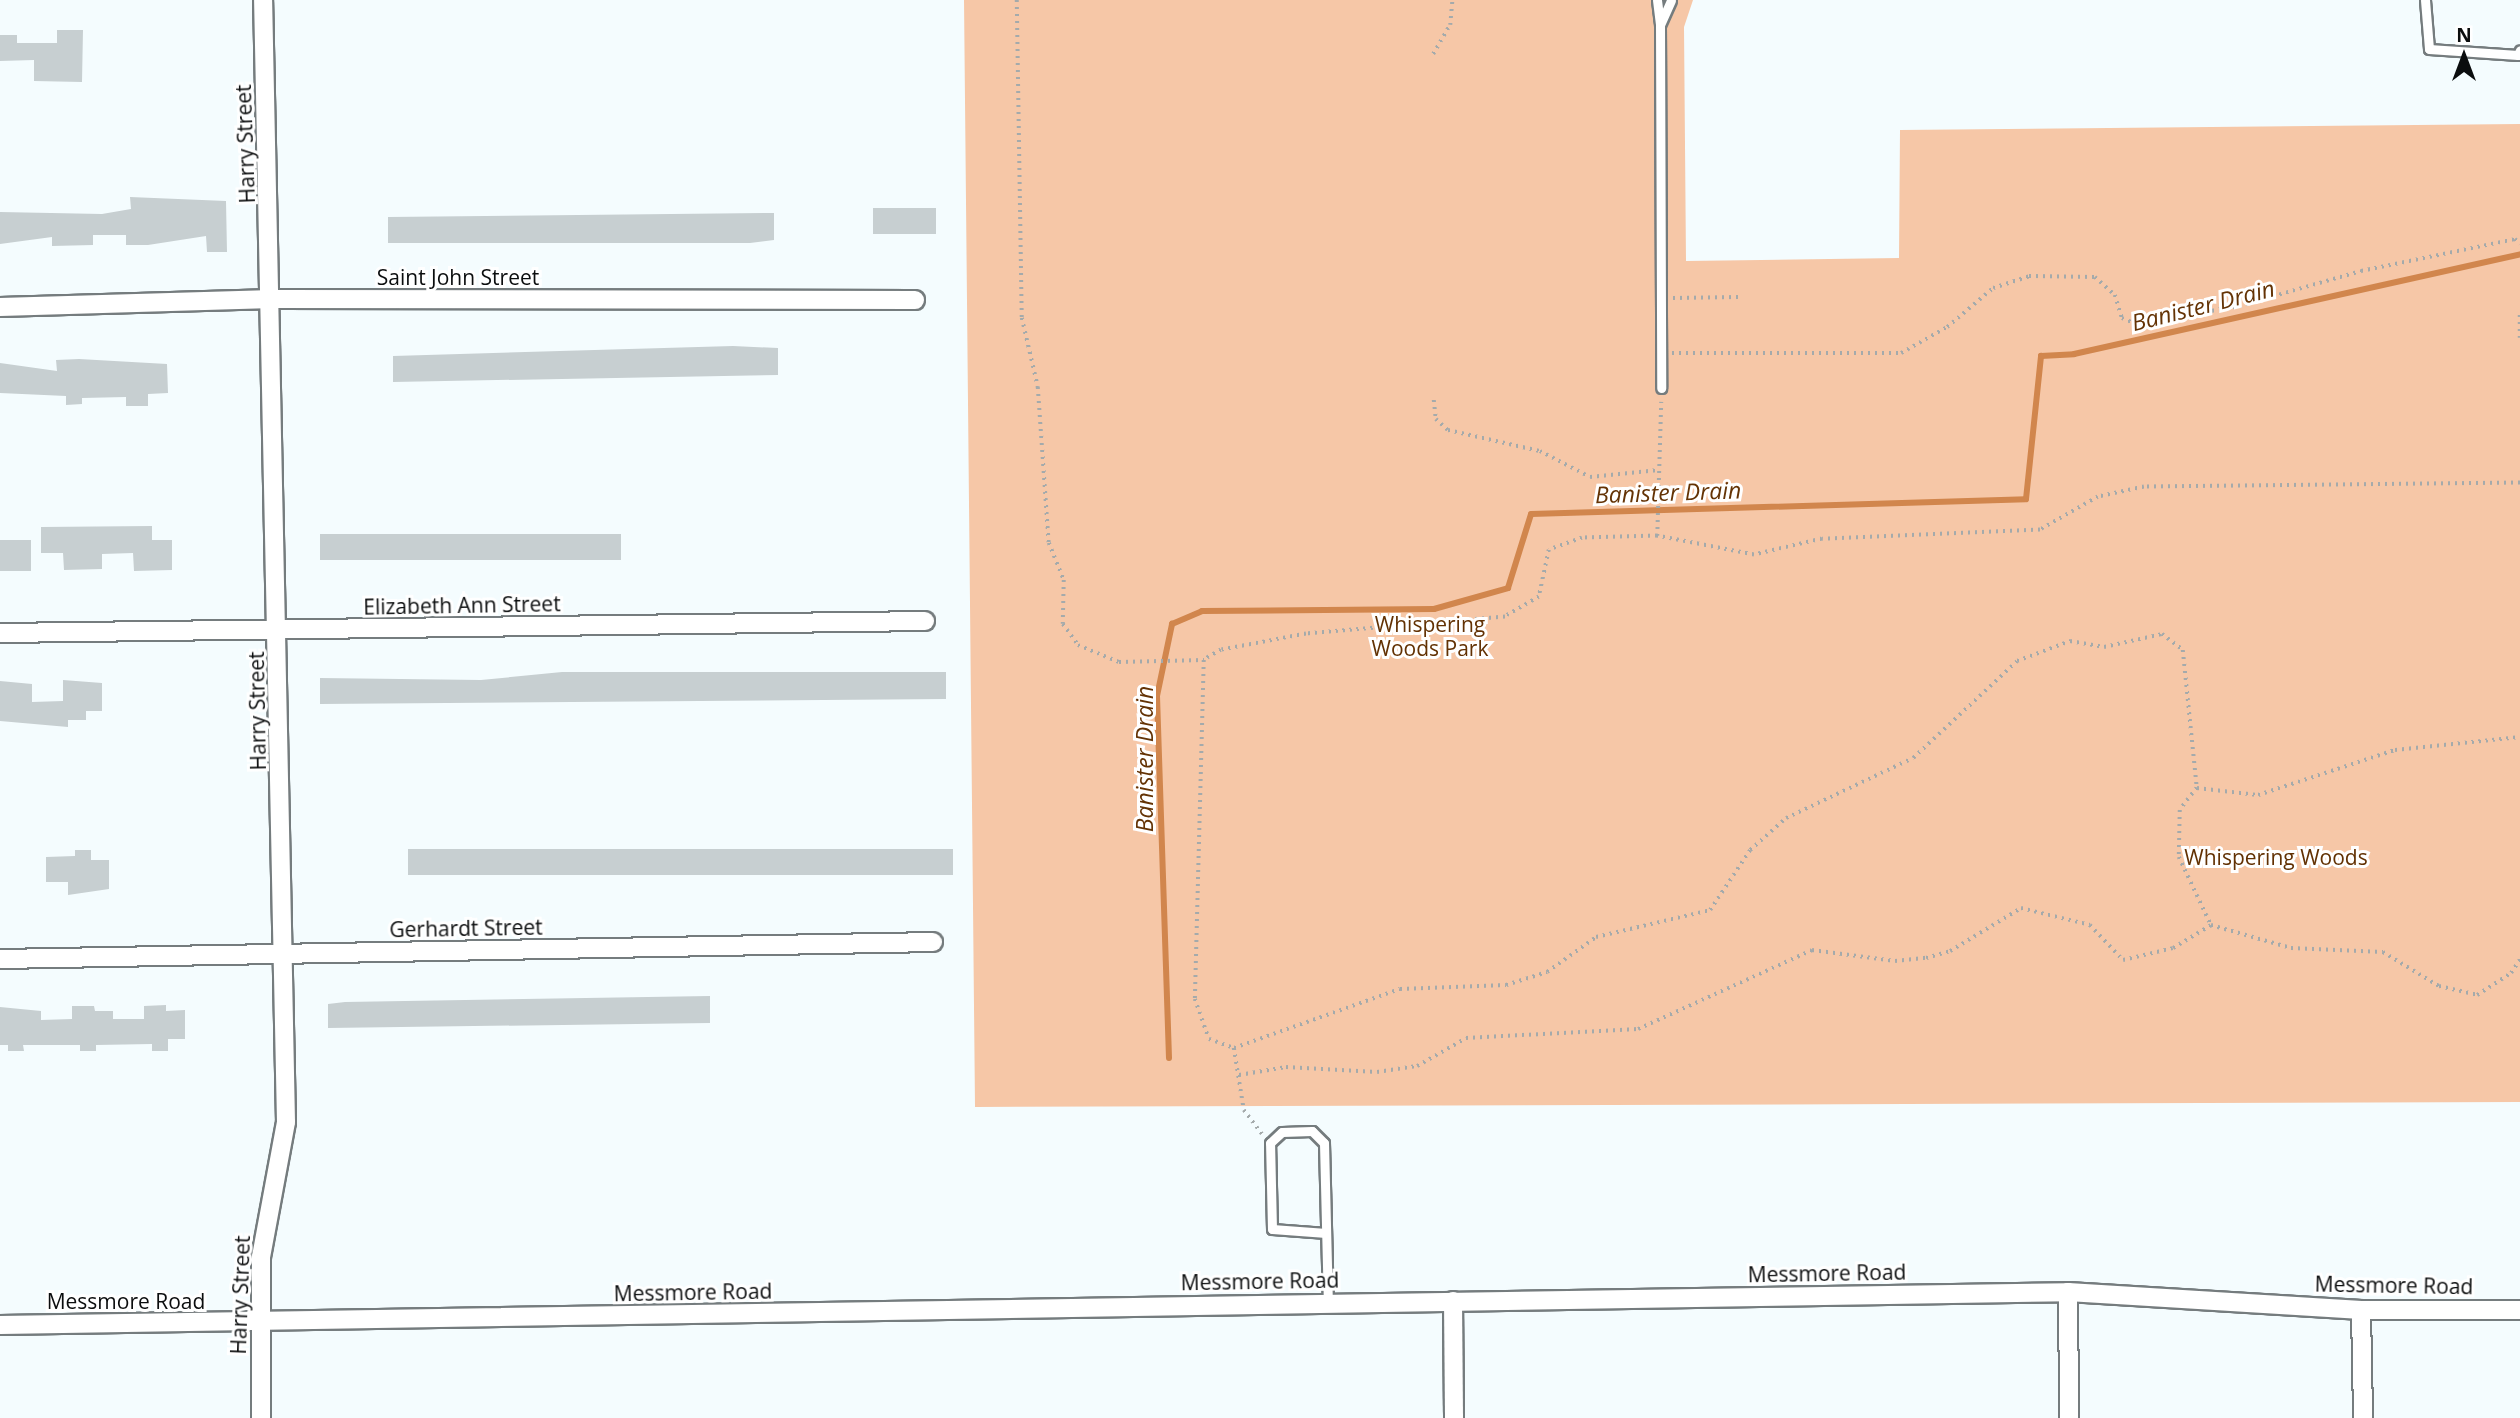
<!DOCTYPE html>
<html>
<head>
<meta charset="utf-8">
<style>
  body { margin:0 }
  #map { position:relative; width:2520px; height:1418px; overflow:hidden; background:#f4fcfe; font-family:"Open Sans",sans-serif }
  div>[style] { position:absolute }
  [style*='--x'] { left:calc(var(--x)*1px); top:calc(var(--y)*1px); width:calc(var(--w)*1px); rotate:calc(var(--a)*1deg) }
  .green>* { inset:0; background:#f6c7a7 }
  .stream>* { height:6px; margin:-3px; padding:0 3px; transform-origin:3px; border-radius:3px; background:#d1864d }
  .building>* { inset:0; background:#c7cfd1; transform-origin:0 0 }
  .path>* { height:3.5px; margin-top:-1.75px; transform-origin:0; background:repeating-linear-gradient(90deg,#a4aaab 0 2px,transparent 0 7px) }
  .roads { filter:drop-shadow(2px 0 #757c7e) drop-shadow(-2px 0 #757c7e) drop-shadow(0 2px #757c7e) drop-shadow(0 -2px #757c7e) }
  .service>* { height:9px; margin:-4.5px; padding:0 4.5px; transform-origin:4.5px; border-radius:4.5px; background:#fff }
  .minor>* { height:18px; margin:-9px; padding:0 9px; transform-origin:9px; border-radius:9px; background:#fff }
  span { translate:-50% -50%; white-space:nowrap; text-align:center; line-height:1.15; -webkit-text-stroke:6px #fff; paint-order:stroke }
  .street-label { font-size:21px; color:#0b0d0e }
  .park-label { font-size:21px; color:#623103 }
  .water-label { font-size:23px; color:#643305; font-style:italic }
  .north { position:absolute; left:2429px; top:21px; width:70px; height:70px; -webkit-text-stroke:5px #fff; paint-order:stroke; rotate:0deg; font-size:19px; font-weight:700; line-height:28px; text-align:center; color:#0b0d0e }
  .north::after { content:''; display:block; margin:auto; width:24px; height:32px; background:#0b0d0e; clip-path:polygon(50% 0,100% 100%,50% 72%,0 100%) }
</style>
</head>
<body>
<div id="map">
  <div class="green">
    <i style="clip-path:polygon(964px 0,1693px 0,1684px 27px,1686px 261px,1899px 258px,1900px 130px,2520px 124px,2520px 1102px,975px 1107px)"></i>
  </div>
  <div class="stream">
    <i style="--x:1169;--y:1058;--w:362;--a:-91.9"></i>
    <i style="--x:1157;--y:696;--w:74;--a:-78.2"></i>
    <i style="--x:1172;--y:624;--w:33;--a:-23"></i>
    <i style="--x:1202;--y:611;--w:232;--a:-0.5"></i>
    <i style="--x:1434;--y:609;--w:77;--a:-15.8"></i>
    <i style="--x:1508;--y:588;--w:77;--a:-72.7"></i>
    <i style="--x:1531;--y:514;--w:495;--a:-1.7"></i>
    <i style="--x:2026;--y:499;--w:144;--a:-84"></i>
    <i style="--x:2041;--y:356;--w:33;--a:-3"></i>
    <i style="--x:2074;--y:354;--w:457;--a:-12.6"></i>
  </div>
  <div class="building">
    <i style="clip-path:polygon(57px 30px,83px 30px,82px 82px,34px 81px,34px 60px,0 61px,0 35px,17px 35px,17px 43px,57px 43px)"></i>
    <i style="clip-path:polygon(130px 197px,226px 201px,227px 252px,207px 252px,206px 236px,148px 245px,126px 245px,126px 235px,93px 235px,93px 245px,52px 246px,52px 237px,0 244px,0 212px,102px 214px,131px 209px)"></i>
    <i style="left:873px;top:208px;width:63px;height:26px"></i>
    <i style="clip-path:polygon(774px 213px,774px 240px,750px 243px,388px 243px,388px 217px)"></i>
    <i style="clip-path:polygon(733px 346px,778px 348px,778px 375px,393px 382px,393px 356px)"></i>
    <i style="clip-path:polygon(79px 359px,167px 364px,168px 393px,148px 394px,148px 406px,126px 406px,126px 397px,82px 398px,82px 404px,66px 405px,66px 396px,0 393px,0 363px,57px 371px,56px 360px)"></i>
    <i style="clip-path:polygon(152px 526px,152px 540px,172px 540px,172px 570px,134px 571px,133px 553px,102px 554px,102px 569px,64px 570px,63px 553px,41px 553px,41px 527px)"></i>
    <i style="left:621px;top:534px;width:26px;height:301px;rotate:90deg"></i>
    <i style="left:0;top:540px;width:31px;height:31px"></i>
    <i style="clip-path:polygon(562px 672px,946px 672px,946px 699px,320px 704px,320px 678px,481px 680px)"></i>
    <i style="clip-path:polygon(63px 680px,102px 683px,102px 711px,86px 711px,86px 720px,68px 720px,68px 727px,0 721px,0 681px,32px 684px,32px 702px,63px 701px)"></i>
    <i style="left:953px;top:849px;width:26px;height:545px;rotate:90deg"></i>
    <i style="clip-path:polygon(75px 850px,91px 850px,91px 860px,109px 860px,109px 889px,68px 895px,68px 882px,46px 882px,46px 857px,75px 856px)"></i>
    <i style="clip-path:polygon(710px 996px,710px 1023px,328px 1028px,328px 1004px,345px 1002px)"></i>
    <i style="clip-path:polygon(166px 1005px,166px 1011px,185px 1010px,185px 1039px,168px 1039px,168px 1051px,152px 1051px,152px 1044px,96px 1045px,96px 1051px,80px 1051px,80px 1045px,23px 1045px,24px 1051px,8px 1051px,8px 1045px,0 1045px,0 1007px,41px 1011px,41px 1020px,72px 1019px,72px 1006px,94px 1006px,95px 1011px,113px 1011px,113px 1019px,144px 1019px,144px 1006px)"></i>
  </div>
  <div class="path">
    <i style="--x:1017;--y:0;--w:318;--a:89.1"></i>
    <i style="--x:1022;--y:318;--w:71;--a:76.9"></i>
    <i style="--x:1038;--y:387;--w:156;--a:86"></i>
    <i style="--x:1049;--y:543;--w:40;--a:68"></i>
    <i style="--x:1064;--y:580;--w:44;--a:91.3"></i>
    <i style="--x:1063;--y:624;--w:26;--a:54"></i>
    <i style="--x:1078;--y:645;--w:44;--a:22.5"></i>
    <i style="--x:1119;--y:662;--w:85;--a:-1.3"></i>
    <i style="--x:1433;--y:54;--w:34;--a:-60"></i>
    <i style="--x:1450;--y:25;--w:25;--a:-85"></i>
    <i style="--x:1673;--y:298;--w:65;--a:-0.9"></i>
    <i style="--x:2520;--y:315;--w:23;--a:90"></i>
    <i style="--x:1672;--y:353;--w:229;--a:0"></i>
    <i style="--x:1901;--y:353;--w:53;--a:-29.5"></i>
    <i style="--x:1947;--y:327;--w:60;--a:-40.3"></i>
    <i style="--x:1993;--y:288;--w:38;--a:-18"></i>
    <i style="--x:2029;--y:276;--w:66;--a:0.9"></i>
    <i style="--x:2095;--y:277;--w:27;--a:42"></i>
    <i style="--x:2115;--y:295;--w:24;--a:73"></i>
    <i style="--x:2122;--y:318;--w:15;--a:23"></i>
    <i style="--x:2136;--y:324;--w:105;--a:-9.9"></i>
    <i style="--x:2239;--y:306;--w:127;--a:-16"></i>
    <i style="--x:2361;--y:271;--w:157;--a:-11.7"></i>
    <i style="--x:2515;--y:239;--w:7;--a:45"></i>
    <i style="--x:1434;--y:400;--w:19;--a:84"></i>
    <i style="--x:1436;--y:419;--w:16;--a:43"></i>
    <i style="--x:1448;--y:430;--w:94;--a:12.9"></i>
    <i style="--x:1540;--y:451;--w:56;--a:27.5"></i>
    <i style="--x:1590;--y:477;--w:69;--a:-5.8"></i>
    <i style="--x:2520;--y:483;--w:376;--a:179.4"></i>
    <i style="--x:2144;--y:487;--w:47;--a:167.7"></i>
    <i style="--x:2098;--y:497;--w:67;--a:150.4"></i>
    <i style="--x:2040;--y:530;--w:218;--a:177.6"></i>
    <i style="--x:1822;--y:539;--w:70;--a:166.8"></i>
    <i style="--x:1754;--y:555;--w:99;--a:-168.9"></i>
    <i style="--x:1657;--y:536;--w:75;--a:178.5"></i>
    <i style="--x:1582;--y:538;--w:35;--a:160"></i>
    <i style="--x:1549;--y:550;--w:48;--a:102"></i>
    <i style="--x:1539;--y:597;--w:39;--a:150"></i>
    <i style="--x:1505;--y:617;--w:200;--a:175.1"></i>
    <i style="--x:1306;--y:634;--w:86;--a:169.3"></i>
    <i style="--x:1221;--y:650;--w:20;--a:150"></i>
    <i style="--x:1204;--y:660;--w:339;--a:91.5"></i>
    <i style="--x:1195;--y:999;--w:42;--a:70.7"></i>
    <i style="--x:1209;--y:1039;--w:27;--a:20"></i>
    <i style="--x:1234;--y:1048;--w:176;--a:-19.6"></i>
    <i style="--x:1400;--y:989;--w:106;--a:-2.2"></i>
    <i style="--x:1506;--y:985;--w:43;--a:-17.6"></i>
    <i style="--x:1547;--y:972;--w:60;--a:-35.5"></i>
    <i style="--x:1596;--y:937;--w:117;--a:-13.3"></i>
    <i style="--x:1710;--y:910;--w:72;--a:-56.3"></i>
    <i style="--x:1750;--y:850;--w:48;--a:-41.6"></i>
    <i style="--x:1786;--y:818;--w:140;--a:-25.3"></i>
    <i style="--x:1913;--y:758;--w:142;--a:-43"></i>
    <i style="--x:2017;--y:661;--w:57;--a:-20.7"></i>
    <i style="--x:2070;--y:641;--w:35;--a:10"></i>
    <i style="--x:2104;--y:647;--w:59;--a:-12.6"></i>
    <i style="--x:2162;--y:634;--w:26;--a:37"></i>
    <i style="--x:2183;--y:650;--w:139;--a:84.2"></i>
    <i style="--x:2197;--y:788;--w:28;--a:128"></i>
    <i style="--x:2180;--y:810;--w:47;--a:91.2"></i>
    <i style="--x:2179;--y:857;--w:75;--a:64.8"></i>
    <i style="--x:2211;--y:925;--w:83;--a:16"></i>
    <i style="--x:2291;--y:948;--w:92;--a:2.5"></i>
    <i style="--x:2383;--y:952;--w:66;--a:31.3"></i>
    <i style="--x:2439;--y:986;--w:39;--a:13"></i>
    <i style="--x:2477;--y:995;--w:40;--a:-32.9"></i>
    <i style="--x:2511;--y:973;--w:17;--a:-57"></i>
    <i style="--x:1657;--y:536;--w:134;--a:-88.3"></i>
    <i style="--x:2197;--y:788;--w:61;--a:6.5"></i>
    <i style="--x:2258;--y:795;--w:144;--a:-18.2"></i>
    <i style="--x:2395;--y:750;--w:126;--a:-5.9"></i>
    <i style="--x:1234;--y:1048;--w:63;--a:80.8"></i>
    <i style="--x:1244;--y:1110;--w:30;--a:53"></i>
    <i style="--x:1239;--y:1075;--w:48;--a:-9.7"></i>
    <i style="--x:1286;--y:1067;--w:91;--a:3.1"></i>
    <i style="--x:1377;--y:1072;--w:40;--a:-8.5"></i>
    <i style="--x:1417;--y:1066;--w:56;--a:-29.7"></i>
    <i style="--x:1466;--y:1038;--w:172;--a:-3"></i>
    <i style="--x:1638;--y:1029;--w:191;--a:-24.4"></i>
    <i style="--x:1812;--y:950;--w:84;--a:7.5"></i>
    <i style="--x:1895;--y:961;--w:31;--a:-6"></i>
    <i style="--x:1926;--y:958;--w:25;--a:-16"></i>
    <i style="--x:1950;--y:951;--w:83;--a:-31.2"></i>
    <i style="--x:2021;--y:908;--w:71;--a:13.8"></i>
    <i style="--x:2090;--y:925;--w:48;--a:46.7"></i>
    <i style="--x:2123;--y:960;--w:51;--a:-13.5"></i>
    <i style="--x:2173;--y:948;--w:44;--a:-31.2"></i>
  </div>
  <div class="roads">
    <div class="service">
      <i style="--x:1657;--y:0;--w:25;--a:83"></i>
      <i style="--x:1660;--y:25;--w:27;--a:-66"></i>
      <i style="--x:2425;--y:0;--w:49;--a:85.3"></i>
      <i style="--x:2429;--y:49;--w:89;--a:3.9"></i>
      <i style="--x:2518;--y:55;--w:5;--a:-68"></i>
      <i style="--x:1660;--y:25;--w:363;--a:89.8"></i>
      <i style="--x:1326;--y:1233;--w:54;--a:-175.8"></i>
      <i style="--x:1272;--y:1229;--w:86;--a:-91.3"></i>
      <i style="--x:1270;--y:1143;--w:16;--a:-43"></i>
      <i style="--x:1282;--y:1132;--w:30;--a:-2"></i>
      <i style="--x:1312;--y:1131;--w:17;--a:45"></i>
      <i style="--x:1324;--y:1143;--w:160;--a:88.6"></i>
    </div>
    <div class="minor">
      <i style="--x:0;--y:307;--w:273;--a:-1.7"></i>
      <i style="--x:273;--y:299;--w:642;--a:0.09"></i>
      <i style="--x:0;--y:633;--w:925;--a:-0.74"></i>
      <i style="--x:0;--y:959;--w:933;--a:-1.04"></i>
      <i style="--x:2068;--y:1292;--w:126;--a:89.5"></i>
      <i style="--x:1453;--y:1301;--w:117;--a:89.5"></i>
      <i style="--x:2361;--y:1310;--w:108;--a:88.9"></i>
      <i style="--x:0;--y:1325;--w:2068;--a:-0.91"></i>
      <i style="--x:2068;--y:1292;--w:294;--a:3.5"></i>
      <i style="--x:2361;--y:1310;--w:159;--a:0"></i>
      <i style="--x:261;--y:1418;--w:161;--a:-90"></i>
      <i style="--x:261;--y:1257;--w:137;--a:-79.5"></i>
      <i style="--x:286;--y:1122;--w:1122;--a:-91.17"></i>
    </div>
  </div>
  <div class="street-label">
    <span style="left:245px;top:144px;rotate:-92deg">Harry Street</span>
    <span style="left:458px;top:277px">Saint John Street</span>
    <span style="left:462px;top:605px;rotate:-1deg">Elizabeth Ann Street</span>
    <span style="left:257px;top:711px;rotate:-91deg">Harry Street</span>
    <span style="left:466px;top:928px;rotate:-1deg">Gerhardt Street</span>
    <span style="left:1827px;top:1273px;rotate:-1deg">Messmore Road</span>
    <span style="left:1260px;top:1281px;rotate:-1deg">Messmore Road</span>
    <span style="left:2394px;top:1285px;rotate:1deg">Messmore Road</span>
    <span style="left:693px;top:1292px;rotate:-1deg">Messmore Road</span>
    <span style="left:240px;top:1295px;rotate:-88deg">Harry Street</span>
    <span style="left:126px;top:1301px">Messmore Road</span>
  </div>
  <div class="park-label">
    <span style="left:1430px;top:636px">Whispering<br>Woods Park</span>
    <span style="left:2276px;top:857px">Whispering Woods</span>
  </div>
  <div class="water-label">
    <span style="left:2203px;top:305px;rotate:-14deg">Banister Drain</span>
    <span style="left:1668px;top:492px;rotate:-2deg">Banister Drain</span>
    <span style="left:1144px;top:759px;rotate:-90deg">Banister Drain</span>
  </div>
  <div class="north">N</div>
</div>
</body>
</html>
